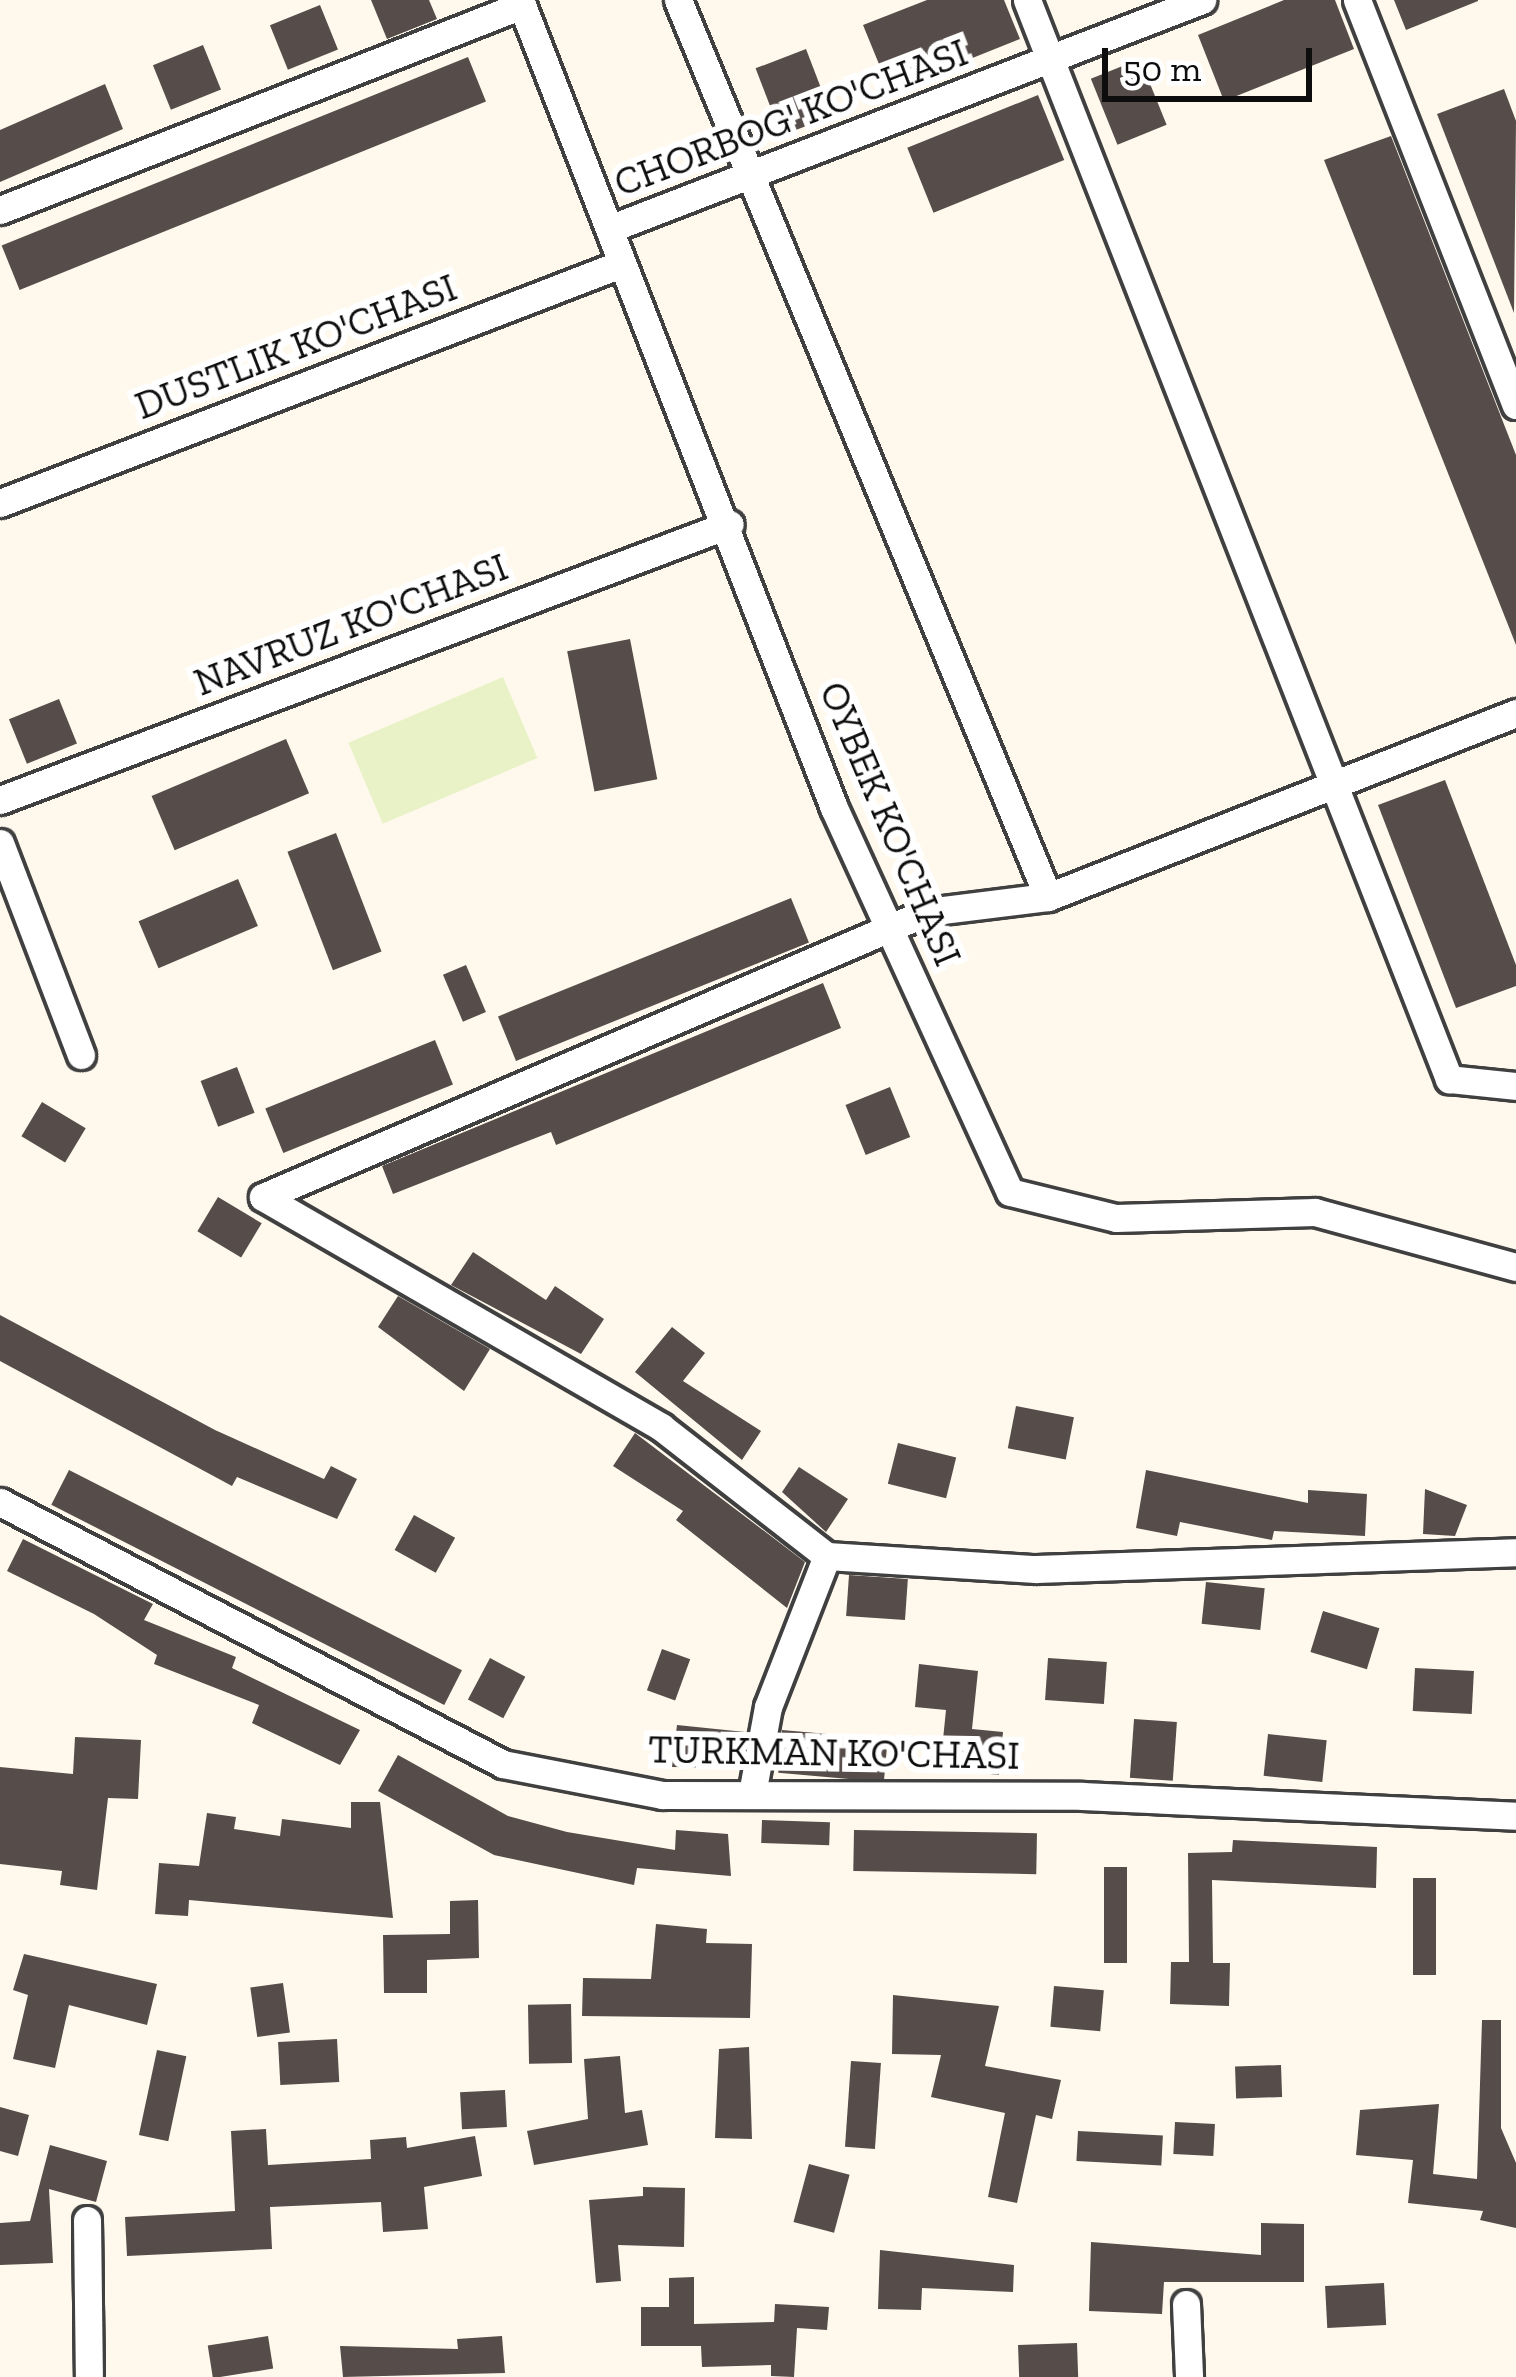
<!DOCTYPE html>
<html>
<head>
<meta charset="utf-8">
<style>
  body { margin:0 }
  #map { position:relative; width:1516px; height:2377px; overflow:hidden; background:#fff9ed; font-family:"Zilla Slab",serif }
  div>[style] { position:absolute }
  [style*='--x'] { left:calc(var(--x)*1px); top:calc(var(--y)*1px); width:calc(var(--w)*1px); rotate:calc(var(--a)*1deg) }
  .pitch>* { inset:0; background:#e9f2c7; transform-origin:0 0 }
  .building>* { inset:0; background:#564c49; transform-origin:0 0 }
  .roads { filter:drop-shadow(3px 0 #404040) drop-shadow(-3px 0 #404040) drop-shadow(0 3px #404040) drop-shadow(0 -3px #404040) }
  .street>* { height:27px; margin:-13.5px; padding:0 13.5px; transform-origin:13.5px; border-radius:13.5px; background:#fff }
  span { translate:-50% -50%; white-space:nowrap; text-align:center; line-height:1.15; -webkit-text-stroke:12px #fff; paint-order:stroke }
  .street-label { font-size:39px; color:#0d0d0d }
  .scale { position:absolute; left:1102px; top:48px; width:210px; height:54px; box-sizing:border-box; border:6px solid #0d0d0d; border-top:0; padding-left:15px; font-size:36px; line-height:42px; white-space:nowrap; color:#0d0d0d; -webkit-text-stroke:9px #fff; paint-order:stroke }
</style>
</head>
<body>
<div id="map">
  <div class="pitch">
    <i style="left:503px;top:677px;width:88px;height:168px;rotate:67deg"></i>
  </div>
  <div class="building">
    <i style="clip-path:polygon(371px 0,429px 0,437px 19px,387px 39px)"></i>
    <i style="clip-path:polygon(927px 0,1004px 0,1020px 39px,890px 91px,863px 25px)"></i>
    <i style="clip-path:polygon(1284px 0,1335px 0,1354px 49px,1224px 101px,1198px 35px)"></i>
    <i style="clip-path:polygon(1394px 0,1478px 0,1478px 1px,1406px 30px)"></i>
    <i style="left:320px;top:5px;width:48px;height:54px;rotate:68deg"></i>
    <i style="left:203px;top:45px;width:48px;height:54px;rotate:68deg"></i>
    <i style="left:806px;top:49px;width:72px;height:54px;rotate:69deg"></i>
    <i style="left:468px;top:57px;width:48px;height:503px;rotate:68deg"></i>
    <i style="left:1140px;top:59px;width:71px;height:53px;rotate:68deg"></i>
    <i style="clip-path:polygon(105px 84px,123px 129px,0 182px,0 130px)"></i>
    <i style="clip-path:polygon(1504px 89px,1516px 121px,1514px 313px,1437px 114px)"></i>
    <i style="left:1038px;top:95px;width:70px;height:141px;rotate:68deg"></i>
    <i style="clip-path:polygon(1391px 136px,1516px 455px,1516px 645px,1324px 160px)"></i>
    <i style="left:630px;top:639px;width:143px;height:64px;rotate:79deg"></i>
    <i style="left:59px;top:699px;width:48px;height:54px;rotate:68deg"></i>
    <i style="left:286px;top:739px;width:59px;height:146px;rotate:67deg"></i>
    <i style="clip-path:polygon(1445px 780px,1516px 965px,1516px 986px,1456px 1008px,1378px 805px)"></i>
    <i style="left:336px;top:833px;width:127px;height:52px;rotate:69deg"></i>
    <i style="left:238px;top:879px;width:51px;height:108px;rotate:67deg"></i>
    <i style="left:791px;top:898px;width:48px;height:316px;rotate:68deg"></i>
    <i style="left:466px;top:965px;width:51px;height:25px;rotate:67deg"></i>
    <i style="clip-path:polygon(823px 983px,841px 1028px,556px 1145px,551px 1132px,393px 1194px,382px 1166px)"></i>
    <i style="left:435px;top:1040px;width:48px;height:183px;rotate:68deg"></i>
    <i style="left:237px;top:1067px;width:49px;height:39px;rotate:69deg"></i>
    <i style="left:890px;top:1087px;width:54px;height:48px;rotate:68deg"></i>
    <i style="left:42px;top:1102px;width:51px;height:40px;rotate:31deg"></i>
    <i style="left:218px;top:1197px;width:51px;height:40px;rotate:31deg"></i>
    <i style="clip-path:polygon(473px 1252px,546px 1300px,555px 1286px,604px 1319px,581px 1354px,451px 1285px)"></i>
    <i style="clip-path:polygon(398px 1296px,490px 1349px,464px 1391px,378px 1327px)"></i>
    <i style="clip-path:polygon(0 1315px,215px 1430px,324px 1479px,331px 1466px,357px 1479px,337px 1519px,237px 1477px,232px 1486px,0 1361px)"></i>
    <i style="clip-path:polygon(672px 1327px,705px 1353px,683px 1381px,761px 1431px,742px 1460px,635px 1372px)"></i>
    <i style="left:1016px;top:1406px;width:59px;height:43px;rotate:11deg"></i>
    <i style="clip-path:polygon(635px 1433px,805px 1562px,787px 1608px,676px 1520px,683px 1511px,613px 1466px)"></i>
    <i style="left:898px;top:1443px;width:60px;height:42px;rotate:14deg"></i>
    <i style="clip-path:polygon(799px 1467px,848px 1499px,826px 1532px,782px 1492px)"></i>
    <i style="left:69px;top:1470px;width:441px;height:39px;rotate:27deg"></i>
    <i style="clip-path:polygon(1146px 1470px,1308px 1503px,1308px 1490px,1367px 1494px,1365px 1536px,1274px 1531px,1272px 1540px,1180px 1522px,1177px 1536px,1136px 1528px)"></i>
    <i style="clip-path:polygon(1425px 1489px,1467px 1505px,1455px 1536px,1423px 1534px)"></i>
    <i style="left:414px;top:1515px;width:47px;height:40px;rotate:29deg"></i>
    <i style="clip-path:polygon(23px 1539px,153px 1604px,144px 1620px,236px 1657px,232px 1668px,360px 1730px,340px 1765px,252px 1723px,259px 1705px,154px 1664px,157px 1655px,94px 1614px,7px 1571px)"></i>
    <i style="left:849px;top:1575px;width:59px;height:41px;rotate:4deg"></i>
    <i style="left:1206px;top:1582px;width:59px;height:42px;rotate:6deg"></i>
    <i style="left:1323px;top:1611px;width:59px;height:43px;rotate:17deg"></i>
    <i style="left:662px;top:1649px;width:30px;height:44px;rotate:20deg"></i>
    <i style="left:490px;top:1658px;width:40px;height:47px;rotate:28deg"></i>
    <i style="left:1048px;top:1658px;width:59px;height:42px;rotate:4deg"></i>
    <i style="clip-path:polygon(919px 1664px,978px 1671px,972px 1729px,1003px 1732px,999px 1775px,940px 1769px,946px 1710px,915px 1707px)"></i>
    <i style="left:1415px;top:1668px;width:59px;height:43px;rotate:3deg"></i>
    <i style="left:1134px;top:1719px;width:43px;height:59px;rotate:4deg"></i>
    <i style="clip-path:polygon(677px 1725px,745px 1732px,738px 1768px,672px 1767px)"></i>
    <i style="left:782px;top:1730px;width:106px;height:43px;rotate:5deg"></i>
    <i style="left:1268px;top:1734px;width:59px;height:42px;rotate:6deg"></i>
    <i style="clip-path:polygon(75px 1737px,141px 1740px,138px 1799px,108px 1798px,97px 1890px,60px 1885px,62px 1871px,0 1864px,0 1767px,73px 1774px)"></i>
    <i style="clip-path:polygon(398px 1755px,508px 1816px,567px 1832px,675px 1850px,676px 1830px,728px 1834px,731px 1876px,637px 1868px,634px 1885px,494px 1855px,378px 1791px)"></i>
    <i style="clip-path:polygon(351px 1802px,380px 1802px,393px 1918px,189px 1900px,188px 1916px,155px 1914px,159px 1863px,199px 1866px,207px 1813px,236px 1817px,234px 1829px,280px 1836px,282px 1819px,351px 1828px)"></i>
    <i style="left:762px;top:1820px;width:68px;height:23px;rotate:2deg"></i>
    <i style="left:854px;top:1830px;width:183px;height:41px;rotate:1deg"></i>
    <i style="clip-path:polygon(1233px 1840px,1377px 1847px,1376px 1888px,1212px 1880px,1213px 1963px,1230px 1963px,1229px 2006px,1170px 2004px,1171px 1962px,1189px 1962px,1188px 1853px,1232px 1852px)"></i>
    <i style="left:1104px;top:1867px;width:23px;height:96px"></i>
    <i style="left:1413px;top:1878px;width:23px;height:97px"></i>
    <i style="clip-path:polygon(478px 1900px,479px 1958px,427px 1960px,427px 1993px,384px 1993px,383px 1935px,450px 1934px,450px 1901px)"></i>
    <i style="clip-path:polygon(656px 1924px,707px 1929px,706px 1943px,752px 1944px,750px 2018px,582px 2016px,583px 1978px,651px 1979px)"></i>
    <i style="clip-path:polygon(24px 1954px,157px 1984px,147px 2025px,69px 2005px,55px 2068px,13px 2059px,28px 1995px,13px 1990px)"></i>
    <i style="left:283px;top:1983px;width:50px;height:33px;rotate:82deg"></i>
    <i style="left:1054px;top:1986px;width:50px;height:41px;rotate:5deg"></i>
    <i style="clip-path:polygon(893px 1995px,999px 2006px,985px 2066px,1061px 2080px,1052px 2119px,1036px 2115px,1017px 2203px,988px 2197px,1005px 2113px,931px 2097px,941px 2055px,892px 2054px)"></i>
    <i style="left:571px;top:2004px;width:59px;height:43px;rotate:89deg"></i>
    <i style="clip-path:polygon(1482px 2020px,1501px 2020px,1501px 2128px,1516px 2163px,1516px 2228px,1480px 2220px,1483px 2211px,1408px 2203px,1413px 2160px,1356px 2155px,1360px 2110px,1439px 2104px,1433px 2174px,1477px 2179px)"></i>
    <i style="left:337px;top:2039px;width:43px;height:59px;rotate:87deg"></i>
    <i style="clip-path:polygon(749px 2047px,752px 2139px,715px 2138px,719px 2049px)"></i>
    <i style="left:157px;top:2050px;width:30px;height:87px;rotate:12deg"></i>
    <i style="clip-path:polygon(620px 2056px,625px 2113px,642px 2110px,648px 2145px,534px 2165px,527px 2131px,588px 2119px,584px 2059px)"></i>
    <i style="left:851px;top:2061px;width:30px;height:86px;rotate:4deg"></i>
    <i style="left:1281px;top:2065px;width:32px;height:46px;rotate:88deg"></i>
    <i style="left:505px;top:2090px;width:37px;height:45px;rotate:87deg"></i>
    <i style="clip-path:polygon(0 2107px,29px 2115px,18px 2156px,0 2151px)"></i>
    <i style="left:1175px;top:2122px;width:40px;height:32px;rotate:3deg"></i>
    <i style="clip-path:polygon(266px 2129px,268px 2165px,371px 2159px,370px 2140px,406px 2137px,407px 2148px,475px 2136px,482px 2176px,424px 2187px,428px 2229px,383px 2232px,381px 2202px,270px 2207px,272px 2249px,127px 2256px,125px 2217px,235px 2211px,231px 2131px)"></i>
    <i style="left:1078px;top:2131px;width:85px;height:30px;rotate:3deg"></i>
    <i style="clip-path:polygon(50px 2145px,107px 2161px,96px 2202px,49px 2189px,53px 2263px,0 2265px,0 2223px,30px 2221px)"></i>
    <i style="left:809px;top:2164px;width:42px;height:60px;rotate:15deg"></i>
    <i style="clip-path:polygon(643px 2187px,685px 2188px,684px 2247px,618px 2245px,621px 2281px,596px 2283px,589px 2200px,643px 2196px)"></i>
    <i style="clip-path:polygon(1261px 2223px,1304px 2224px,1304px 2282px,1164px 2282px,1162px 2314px,1089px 2311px,1091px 2242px,1261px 2255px)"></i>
    <i style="clip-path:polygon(880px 2250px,1014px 2265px,1013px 2292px,922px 2288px,921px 2310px,878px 2309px)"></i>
    <i style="clip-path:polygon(694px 2277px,694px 2324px,774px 2322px,775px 2304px,829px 2307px,827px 2330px,797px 2328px,794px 2377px,771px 2376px,771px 2365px,702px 2367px,701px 2346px,641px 2346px,641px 2307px,669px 2307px,669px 2278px)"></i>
    <i style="left:1384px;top:2283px;width:42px;height:59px;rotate:87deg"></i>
    <i style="left:268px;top:2336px;width:33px;height:61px;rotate:81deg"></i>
    <i style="clip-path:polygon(502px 2336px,505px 2373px,343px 2377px,340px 2346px,458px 2349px,457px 2339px)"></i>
    <i style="left:1077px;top:2343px;width:34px;height:59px;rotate:88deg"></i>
  </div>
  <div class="roads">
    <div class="street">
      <i style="--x:520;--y:0;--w:867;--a:68.76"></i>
      <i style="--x:834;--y:808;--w:422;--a:65.4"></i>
      <i style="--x:1010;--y:1192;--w:109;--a:13.8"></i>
      <i style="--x:1116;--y:1218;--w:199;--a:-1.7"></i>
      <i style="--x:1315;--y:1212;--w:208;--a:15.3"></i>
      <i style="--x:678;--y:0;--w:970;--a:67.58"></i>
      <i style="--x:1027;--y:0;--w:1159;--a:68.64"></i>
      <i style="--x:1449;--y:1079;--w:67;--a:6"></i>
      <i style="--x:1357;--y:0;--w:435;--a:68.6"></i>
      <i style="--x:0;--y:210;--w:561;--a:-21.44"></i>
      <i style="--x:609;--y:229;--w:636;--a:-21.12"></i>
      <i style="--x:0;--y:503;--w:665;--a:-21.05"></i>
      <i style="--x:0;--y:800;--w:780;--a:-20.71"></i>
      <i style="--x:0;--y:843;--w:227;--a:69.1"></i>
      <i style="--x:263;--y:1197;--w:460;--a:30"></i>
      <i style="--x:661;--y:1427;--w:210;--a:37.9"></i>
      <i style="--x:827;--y:1556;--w:209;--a:3.6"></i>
      <i style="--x:1036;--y:1569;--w:480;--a:-2"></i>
      <i style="--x:263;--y:1197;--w:723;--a:-23.23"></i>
      <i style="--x:927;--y:912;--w:122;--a:-7.1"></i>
      <i style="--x:1048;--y:897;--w:503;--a:-21.46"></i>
      <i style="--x:0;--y:1502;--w:567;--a:27.51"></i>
      <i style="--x:503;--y:1764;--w:162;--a:11"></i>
      <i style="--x:662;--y:1795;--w:420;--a:0.1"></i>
      <i style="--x:1082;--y:1796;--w:434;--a:2.6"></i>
      <i style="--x:752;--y:1794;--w:88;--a:-79.6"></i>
      <i style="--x:768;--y:1707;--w:162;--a:-68.7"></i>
      <i style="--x:87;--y:2220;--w:157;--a:89.3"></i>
      <i style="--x:1186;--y:2304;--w:73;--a:87.6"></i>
    </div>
  </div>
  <div class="street-label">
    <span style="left:791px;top:118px;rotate:-21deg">CHORBOG' KO'CHASI</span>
    <span style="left:296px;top:347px;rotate:-21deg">DUSTLIK KO'CHASI</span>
    <span style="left:351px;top:625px;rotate:-21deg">NAVRUZ KO'CHASI</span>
    <span style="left:890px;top:824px;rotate:67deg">OYBEK KO'CHASI</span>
    <span style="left:834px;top:1753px;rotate:1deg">TURKMAN KO'CHASI</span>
  </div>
  <div class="scale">50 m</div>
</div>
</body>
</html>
